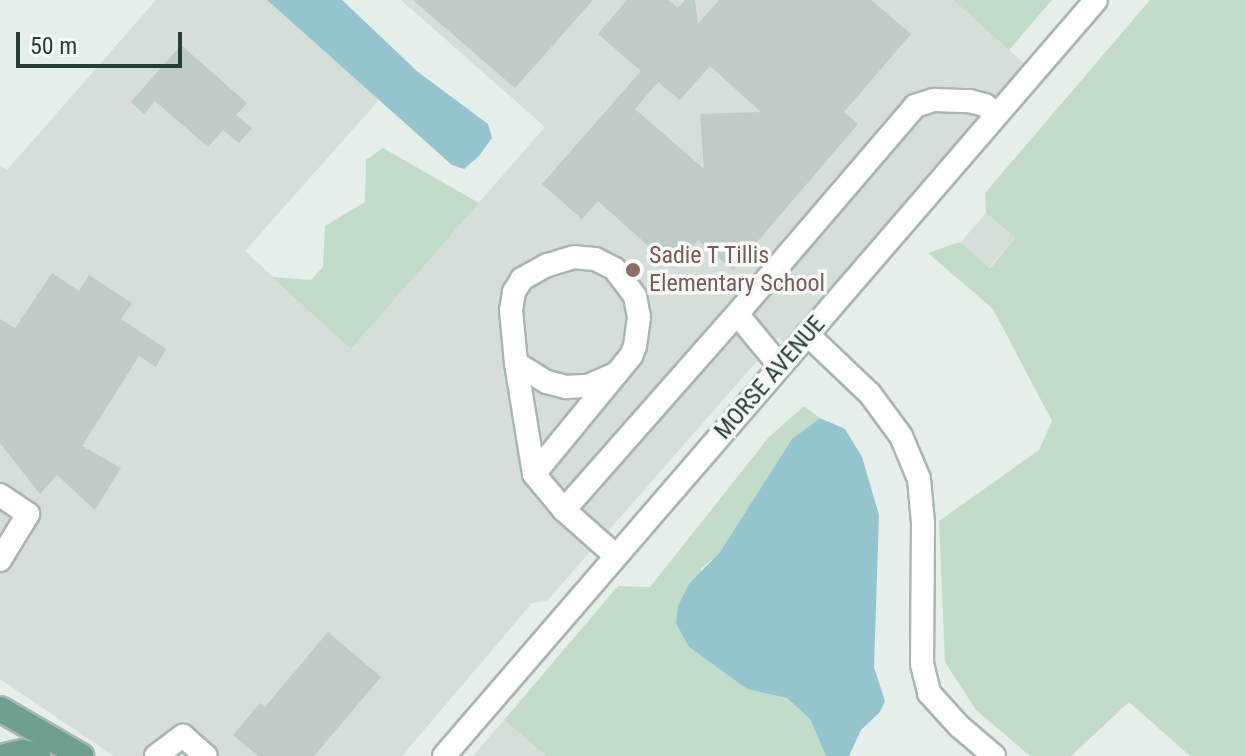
<!DOCTYPE html>
<html>
<head>
<meta charset="utf-8">
<style>
  body { margin:0 }
  #map { position:relative; width:1246px; height:756px; overflow:hidden; background:#e6eeea; font-family:"Roboto Condensed",sans-serif }
  div>[style] { position:absolute }
  [style*='--x'] { left:calc(var(--x)*1px); top:calc(var(--y)*1px); width:calc(var(--w)*1px); rotate:calc(var(--a)*1deg) }
  .built>* { inset:0; background:#d5ded9; transform-origin:0 0 }
  .green>* { inset:0; background:#c2dcc9 }
  .water>* { inset:0; background:#94c4cd }
  .building>* { inset:0; background:#bfcbc6 }
  .roads { filter:drop-shadow(2px 0 #a9b6b1) drop-shadow(-2px 0 #a9b6b1) drop-shadow(0 2px #a9b6b1) drop-shadow(0 -2px #a9b6b1) }
  .minor>* { height:22px; margin:-11px; padding:0 11px; transform-origin:11px; border-radius:11px; background:#fff }
  .major>* { height:24px; margin:-12px; padding:0 12px; transform-origin:12px; border-radius:12px; background:#6f9f93 }
  .dots>* { width:22px; height:22px; translate:-50% -50%; box-sizing:border-box; border:4px solid #f7faf9; border-radius:50% }
  span { translate:-50% -50%; white-space:nowrap; text-align:center; line-height:1.15; -webkit-text-stroke:7px #f7faf9; paint-order:stroke }
  .education-label { font-size:24px; color:#785e54 }
  .left { translate:0 -50%; text-align:left }
  .street-label { font-size:24px; color:#273e38 }
  .scale { position:absolute; left:16px; top:32px; width:166px; height:36px; box-sizing:border-box; border:4px solid #273e38; border-top:0; padding-left:10px; font-size:24px; line-height:28px; white-space:nowrap; color:#273e38; -webkit-text-stroke:6px #f7faf9; paint-order:stroke }
</style>
</head>
<body>
<div id="map">
  <div class="built">
    <i style="clip-path:polygon(156px 0,267px 0,379px 100px,245px 251px,351px 349px,545px 127px,401px 0,953px 0,1024px 63px,784px 342px,778px 337px,547px 601px,532px 603px,402px 756px,114px 756px,0 679px,0 165px,7px 170px)"></i>
    <i style="left:986px;top:213px;width:38px;height:39px;rotate:41deg"></i>
    <i style="clip-path:polygon(504px 720px,546px 756px,473px 756px)"></i>
  </div>
  <div class="green">
    <i style="clip-path:polygon(953px 0,1052px 0,1009px 50px)"></i>
    <i style="clip-path:polygon(1150px 0,1246px 0,1246px 756px,1190px 756px,1129px 702px,1071px 756px,1030px 756px,976px 710px,945px 662px,939px 521px,1039px 450px,1052px 421px,993px 309px,928px 253px,960px 242px,990px 268px,1015px 238px,986px 213px,985px 193px)"></i>
    <i style="clip-path:polygon(383px 148px,479px 203px,351px 349px,272px 277px,311px 280px,323px 267px,325px 226px,365px 202px,366px 160px)"></i>
    <i style="clip-path:polygon(804px 406px,820px 418px,792px 439px,720px 552px,701px 569px,689px 647px,747px 689px,787px 698px,810px 719px,826px 756px,546px 756px,504px 720px,618px 586px,650px 587px,769px 437px)"></i>
  </div>
  <div class="water">
    <i style="clip-path:polygon(267px 0,342px 0,418px 72px,488px 124px,492px 138px,479px 156px,464px 169px,452px 165px)"></i>
    <i style="clip-path:polygon(820px 418px,845px 429px,862px 457px,879px 515px,874px 667px,885px 701px,880px 712px,861px 730px,849px 756px,826px 756px,810px 719px,787px 698px,747px 689px,689px 647px,676px 623px,678px 606px,689px 584px,720px 552px,792px 439px)"></i>
  </div>
  <div class="building">
    <i style="clip-path:polygon(413px 0,593px 0,515px 88px)"></i>
    <i style="clip-path:polygon(evenodd,627px 0,668px 0,678px 8px,685px 0,695px 0,698px 24px,719px 0,871px 0,911px 34px,844px 112px,858px 124px,733px 270px,698px 240px,673px 268px,598px 201px,582px 219px,542px 184px,641px 71px,598px 34px,627px 0,710px 66px,761px 112px,700px 114px,704px 169px,635px 109px,658px 82px,680px 100px,710px 66px)"></i>
    <i style="clip-path:polygon(181px 45px,247px 103px,236px 115px,252px 128px,239px 143px,223px 130px,208px 147px,155px 101px,144px 114px,131px 102px)"></i>
    <i style="clip-path:polygon(52px 273px,79px 291px,89px 275px,132px 303px,121px 319px,166px 349px,156px 367px,139px 356px,82px 446px,121px 468px,95px 510px,57px 475px,40px 494px,0 443px,0 319px,15px 328px)"></i>
    <i style="clip-path:polygon(328px 632px,381px 677px,314px 756px,258px 756px,233px 735px,260px 703px,265px 707px)"></i>
  </div>
  <div class="roads">
    <div class="minor">
      <i style="--x:807;--y:334;--w:87;--a:43.6"></i>
      <i style="--x:870;--y:394;--w:52;--a:53.6"></i>
      <i style="--x:901;--y:436;--w:47;--a:67.3"></i>
      <i style="--x:919;--y:479;--w:44;--a:84.8"></i>
      <i style="--x:923;--y:523;--w:141;--a:90.4"></i>
      <i style="--x:922;--y:664;--w:30;--a:76"></i>
      <i style="--x:929;--y:693;--w:45;--a:47.7"></i>
      <i style="--x:959;--y:726;--w:46;--a:40.6"></i>
      <i style="--x:516;--y:363;--w:36;--a:32"></i>
      <i style="--x:547;--y:382;--w:20;--a:15"></i>
      <i style="--x:566;--y:387;--w:22;--a:-3"></i>
      <i style="--x:588;--y:386;--w:27;--a:-24"></i>
      <i style="--x:780;--y:366;--w:67;--a:-129.6"></i>
      <i style="--x:737;--y:314;--w:274;--a:-49.4"></i>
      <i style="--x:915;--y:106;--w:20;--a:-18"></i>
      <i style="--x:934;--y:100;--w:35;--a:2"></i>
      <i style="--x:969;--y:101;--w:16;--a:14"></i>
      <i style="--x:985;--y:105;--w:15;--a:37"></i>
      <i style="--x:534;--y:474;--w:153;--a:-50.6"></i>
      <i style="--x:631;--y:356;--w:11;--a:-68"></i>
      <i style="--x:635;--y:346;--w:29;--a:-82"></i>
      <i style="--x:639;--y:317;--w:21;--a:-101"></i>
      <i style="--x:635;--y:296;--w:34;--a:-127"></i>
      <i style="--x:615;--y:269;--w:22;--a:-153"></i>
      <i style="--x:595;--y:259;--w:21;--a:-175"></i>
      <i style="--x:574;--y:257;--w:28;--a:163"></i>
      <i style="--x:547;--y:265;--w:29;--a:151"></i>
      <i style="--x:522;--y:279;--w:15;--a:122"></i>
      <i style="--x:514;--y:292;--w:18;--a:99"></i>
      <i style="--x:511;--y:310;--w:53;--a:84.6"></i>
      <i style="--x:516;--y:363;--w:112;--a:80.8"></i>
      <i style="--x:534;--y:474;--w:47;--a:50.2"></i>
      <i style="--x:564;--y:510;--w:69;--a:41.5"></i>
      <i style="--x:0;--y:495;--w:34;--a:34"></i>
      <i style="--x:28;--y:514;--w:54;--a:121.3"></i>
      <i style="--x:564;--y:510;--w:261;--a:-48.6"></i>
      <i style="--x:183;--y:736;--w:30;--a:41"></i>
      <i style="--x:156;--y:756;--w:34;--a:-37"></i>
      <i style="--x:444;--y:756;--w:998;--a:-49.22"></i>
    </div>
    <div class="major">
      <i style="--x:0;--y:709;--w:94;--a:30.1"></i>
      <i style="--x:5;--y:756;--w:18;--a:-13"></i>
      <i style="--x:23;--y:752;--w:16;--a:15"></i>
    </div>
  </div>
  <div class="dots">
    <i style="left:633px;top:270px;background:#8d6e63"></i>
  </div>
  <div class="education-label">
    <span class="left" style="left:649px;top:270px">Sadie T Tillis<br>Elementary School</span>
  </div>
  <div class="street-label">
    <span style="left:770px;top:378px;rotate:-49deg">MORSE AVENUE</span>
  </div>
  <div class="scale">50 m</div>
</div>
</body>
</html>
